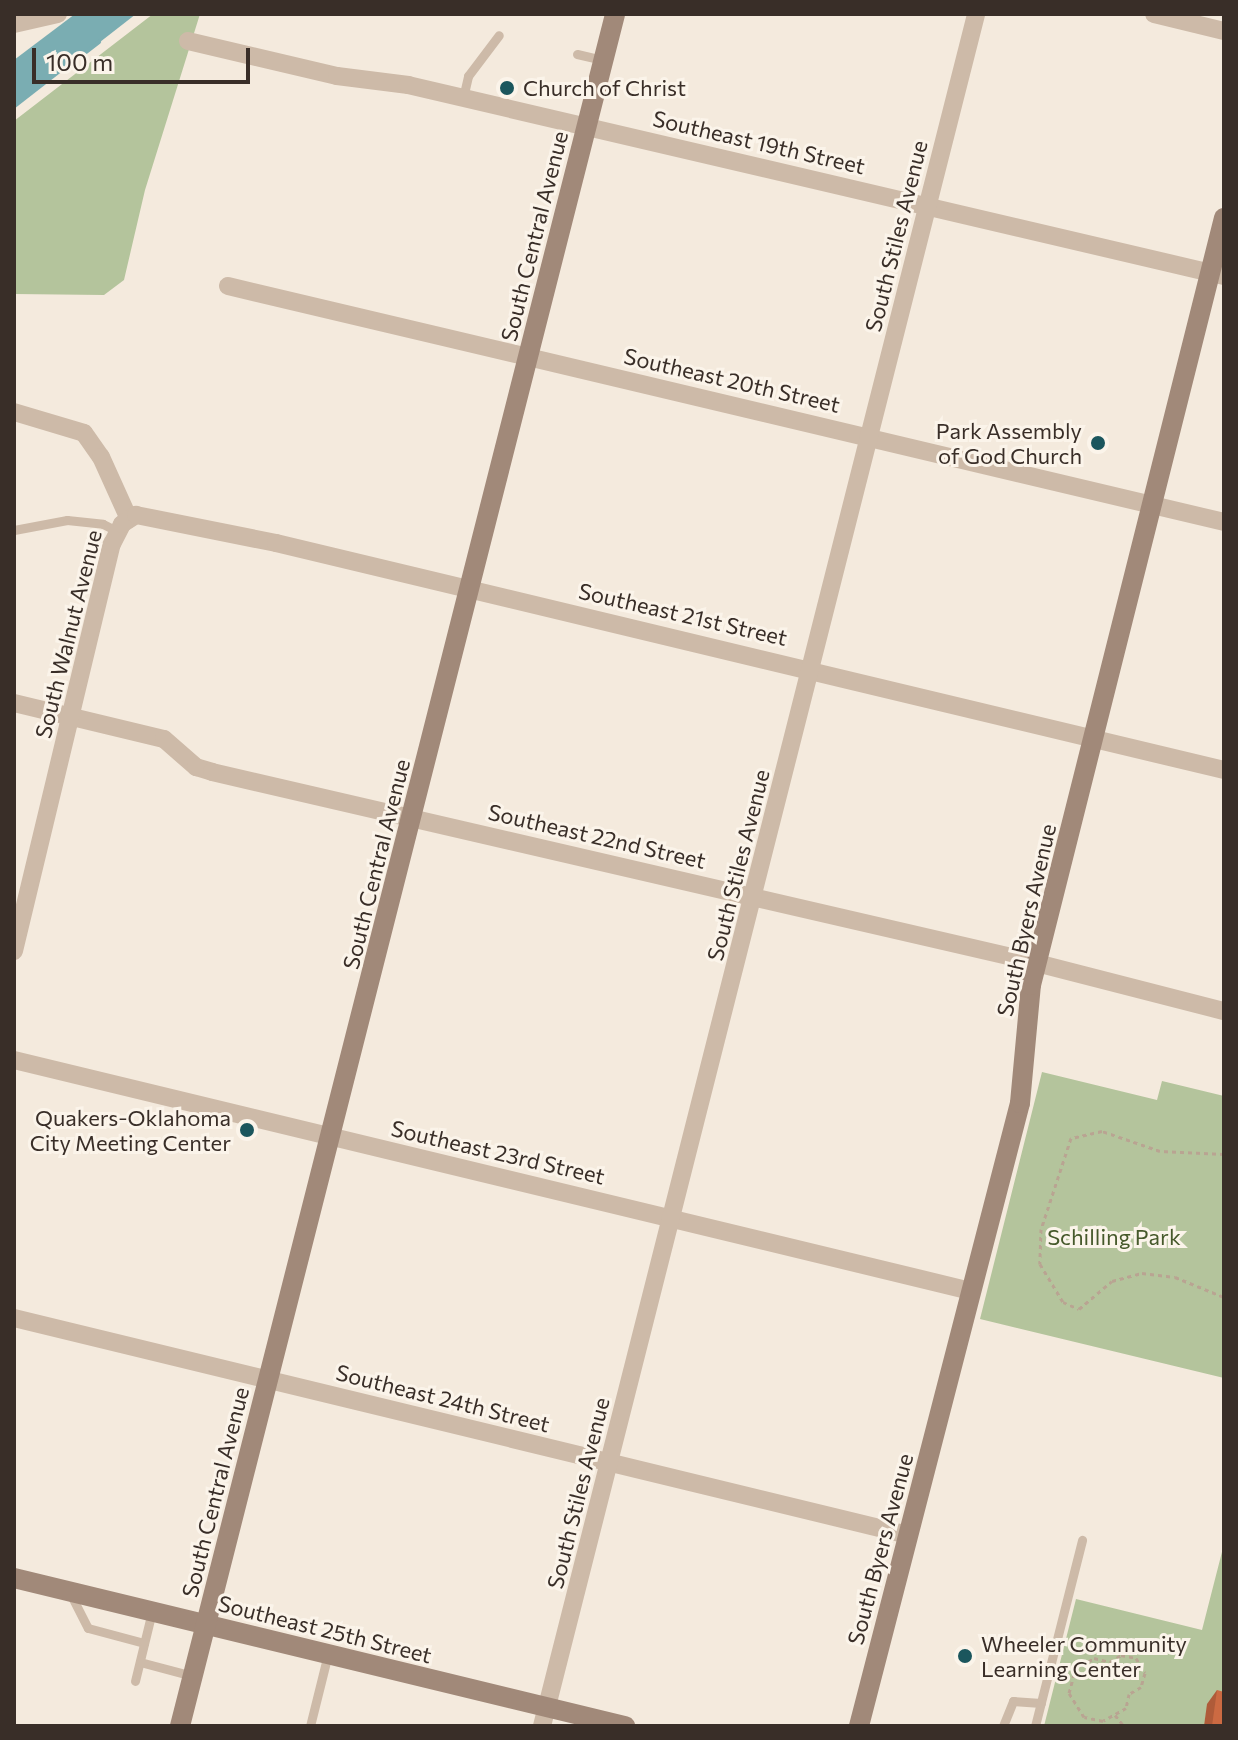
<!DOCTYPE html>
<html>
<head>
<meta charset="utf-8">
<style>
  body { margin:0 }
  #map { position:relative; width:1238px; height:1740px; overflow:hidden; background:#f4eadd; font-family:Commissioner,sans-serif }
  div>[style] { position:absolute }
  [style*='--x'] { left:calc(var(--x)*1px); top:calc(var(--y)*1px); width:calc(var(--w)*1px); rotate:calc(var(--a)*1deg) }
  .green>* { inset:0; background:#b4c49c }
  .water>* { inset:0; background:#7aadb2 }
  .stream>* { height:4px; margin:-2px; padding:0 2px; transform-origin:2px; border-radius:2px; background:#7aadb2 }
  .path>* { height:3px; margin-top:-1.5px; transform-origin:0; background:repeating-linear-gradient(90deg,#b9a492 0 4px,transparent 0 8px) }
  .lane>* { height:9px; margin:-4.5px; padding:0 4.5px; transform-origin:4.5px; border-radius:4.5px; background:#cdbaa8 }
  .street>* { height:18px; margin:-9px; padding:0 9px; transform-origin:9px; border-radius:9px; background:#cdbaa8 }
  .secondary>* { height:20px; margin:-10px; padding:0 10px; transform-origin:10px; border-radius:10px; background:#a18979 }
  .wall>* { inset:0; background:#af5b39 }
  .building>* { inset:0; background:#cc6a42 }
  .dots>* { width:22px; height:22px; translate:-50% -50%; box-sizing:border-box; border:4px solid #fbf4ea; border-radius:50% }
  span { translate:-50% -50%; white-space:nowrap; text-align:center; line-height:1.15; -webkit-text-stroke:6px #fbf4ea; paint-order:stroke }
  .poi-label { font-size:22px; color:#392e28 }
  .left { translate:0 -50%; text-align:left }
  .right { translate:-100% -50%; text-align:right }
  .street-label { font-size:22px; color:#392e28 }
  .park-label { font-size:22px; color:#46592b }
  .frame { position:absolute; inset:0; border:16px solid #392e28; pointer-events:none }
  .scale { position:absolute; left:32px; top:48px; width:218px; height:36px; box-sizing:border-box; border:4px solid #392e28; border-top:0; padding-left:10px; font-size:24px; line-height:28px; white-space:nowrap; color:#392e28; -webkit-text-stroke:6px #fbf4ea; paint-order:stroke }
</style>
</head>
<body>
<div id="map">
  <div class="green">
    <i style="clip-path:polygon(153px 14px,200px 14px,145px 190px,124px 280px,104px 295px,14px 294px,14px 121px)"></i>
    <i style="clip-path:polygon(1042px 1072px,1157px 1100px,1162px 1081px,1224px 1096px,1224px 1378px,980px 1319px)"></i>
    <i style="clip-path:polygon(1224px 1544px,1224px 1726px,1044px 1726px,1076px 1599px,1202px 1630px)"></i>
  </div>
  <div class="water">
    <i style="clip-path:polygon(75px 14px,136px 14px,14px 109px,14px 60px)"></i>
  </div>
  <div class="stream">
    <i style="--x:81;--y:56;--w:23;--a:-38"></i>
  </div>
  <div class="path">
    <i style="--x:1224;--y:1154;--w:64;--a:-177.3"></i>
    <i style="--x:1160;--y:1151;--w:61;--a:-161"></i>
    <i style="--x:1102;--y:1131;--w:32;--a:167"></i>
    <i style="--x:1071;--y:1138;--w:96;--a:108.2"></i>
    <i style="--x:1041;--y:1229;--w:35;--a:92"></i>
    <i style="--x:1040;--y:1264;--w:44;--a:58.8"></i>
    <i style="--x:1063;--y:1302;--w:17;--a:24"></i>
    <i style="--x:1079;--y:1309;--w:43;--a:-40.3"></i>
    <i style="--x:1112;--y:1281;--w:31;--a:-15"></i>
    <i style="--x:1142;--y:1273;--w:33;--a:7"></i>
    <i style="--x:1175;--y:1277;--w:53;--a:22.2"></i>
    <i style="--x:1121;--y:1655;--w:15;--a:11"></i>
    <i style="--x:1136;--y:1658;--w:17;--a:59"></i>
    <i style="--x:1145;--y:1673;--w:15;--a:106"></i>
    <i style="--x:1141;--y:1687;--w:14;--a:150"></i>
    <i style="--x:1129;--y:1694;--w:14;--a:102"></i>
    <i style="--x:1126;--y:1708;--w:26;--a:151"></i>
    <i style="--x:1103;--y:1721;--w:19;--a:-168"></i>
    <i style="--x:1084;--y:1717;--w:28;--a:-122"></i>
    <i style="--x:1069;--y:1693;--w:24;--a:-75"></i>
    <i style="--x:1075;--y:1670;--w:22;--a:-32"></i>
    <i style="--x:1094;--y:1658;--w:16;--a:14"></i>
    <i style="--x:1110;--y:1662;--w:13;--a:-32"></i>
    <i style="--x:1115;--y:1715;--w:14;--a:51"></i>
  </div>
  <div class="lane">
    <i style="--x:577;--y:54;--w:27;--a:13"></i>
    <i style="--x:463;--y:98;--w:23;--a:-77"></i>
    <i style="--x:468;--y:76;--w:51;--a:-52.9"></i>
    <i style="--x:14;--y:530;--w:54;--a:-10.7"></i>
    <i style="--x:67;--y:520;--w:36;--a:6"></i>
    <i style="--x:103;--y:524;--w:16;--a:27"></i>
    <i style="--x:71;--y:1595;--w:37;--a:63"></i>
    <i style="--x:88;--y:1628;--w:58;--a:15"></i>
    <i style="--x:140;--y:1662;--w:55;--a:14.8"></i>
    <i style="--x:135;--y:1681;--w:72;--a:-76.3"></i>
    <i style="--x:310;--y:1726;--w:74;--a:-76"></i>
    <i style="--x:1003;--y:1726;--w:27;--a:-68"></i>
    <i style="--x:1013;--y:1701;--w:28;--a:4"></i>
    <i style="--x:1035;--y:1726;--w:192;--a:-75.8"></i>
  </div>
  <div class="street">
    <i style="--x:1154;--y:14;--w:72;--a:13.7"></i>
    <i style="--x:14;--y:24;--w:45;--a:-12.8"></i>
    <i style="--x:188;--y:41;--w:153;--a:13.2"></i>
    <i style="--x:337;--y:76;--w:72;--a:7.2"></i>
    <i style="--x:408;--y:85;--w:838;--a:13.17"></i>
    <i style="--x:228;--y:286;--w:1024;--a:13.33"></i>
    <i style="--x:14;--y:412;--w:73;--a:16.7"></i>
    <i style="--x:84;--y:433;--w:29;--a:55"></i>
    <i style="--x:101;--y:457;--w:68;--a:65.7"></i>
    <i style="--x:14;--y:703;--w:154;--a:13.5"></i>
    <i style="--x:164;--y:739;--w:43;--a:41.2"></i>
    <i style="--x:196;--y:767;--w:17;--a:17"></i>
    <i style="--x:212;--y:772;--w:830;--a:13.02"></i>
    <i style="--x:1021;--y:959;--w:210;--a:14.4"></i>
    <i style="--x:14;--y:951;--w:419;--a:-76.5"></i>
    <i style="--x:112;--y:544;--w:22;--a:-63"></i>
    <i style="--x:122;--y:524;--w:17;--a:-33"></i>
    <i style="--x:136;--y:515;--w:143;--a:11.3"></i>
    <i style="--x:276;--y:543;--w:975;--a:13.47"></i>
    <i style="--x:14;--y:1060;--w:984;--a:13.57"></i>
    <i style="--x:14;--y:1318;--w:920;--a:13.64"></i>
    <i style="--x:542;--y:1726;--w:1766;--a:-75.77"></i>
  </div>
  <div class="secondary">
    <i style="--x:14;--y:1578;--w:629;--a:13.62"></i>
    <i style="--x:180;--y:1726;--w:1766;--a:-75.74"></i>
    <i style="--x:859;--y:1726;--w:643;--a:-75.51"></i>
    <i style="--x:1020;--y:1103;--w:119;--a:-84.7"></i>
    <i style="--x:1031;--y:985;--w:791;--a:-75.88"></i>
  </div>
  <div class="wall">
    <i style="clip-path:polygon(1217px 1690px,1224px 1726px,1204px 1726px,1207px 1704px)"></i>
  </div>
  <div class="building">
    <i style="clip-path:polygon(1217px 1690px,1224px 1692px,1224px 1726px,1212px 1726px)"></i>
  </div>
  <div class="dots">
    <i style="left:507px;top:88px;background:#1b565d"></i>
    <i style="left:1098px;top:443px;background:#1b565d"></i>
    <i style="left:247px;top:1130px;background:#1b565d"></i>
    <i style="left:965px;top:1656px;background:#1b565d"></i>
  </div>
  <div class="poi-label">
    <span class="left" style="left:523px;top:88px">Church of Christ</span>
    <span class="right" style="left:1082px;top:443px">Park Assembly<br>of God Church</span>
    <span class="right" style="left:231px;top:1130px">Quakers-Oklahoma<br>City Meeting Center</span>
    <span class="left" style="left:981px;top:1656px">Wheeler Community<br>Learning Center</span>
  </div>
  <div class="street-label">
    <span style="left:759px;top:142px;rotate:13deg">Southeast 19th Street</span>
    <span style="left:534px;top:236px;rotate:-76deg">South Central Avenue</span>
    <span style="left:896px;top:236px;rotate:-76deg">South Stiles Avenue</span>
    <span style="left:732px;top:380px;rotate:13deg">Southeast 20th Street</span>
    <span style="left:683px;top:614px;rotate:13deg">Southeast 21st Street</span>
    <span style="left:68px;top:634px;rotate:-76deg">South Walnut Avenue</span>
    <span style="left:597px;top:836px;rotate:13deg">Southeast 22nd Street</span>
    <span style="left:376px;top:864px;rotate:-76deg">South Central Avenue</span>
    <span style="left:738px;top:865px;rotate:-76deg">South Stiles Avenue</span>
    <span style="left:1026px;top:920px;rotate:-77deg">South Byers Avenue</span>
    <span style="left:498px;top:1152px;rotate:13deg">Southeast 23rd Street</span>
    <span style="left:443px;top:1398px;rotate:14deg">Southeast 24th Street</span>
    <span style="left:215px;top:1492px;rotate:-76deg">South Central Avenue</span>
    <span style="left:578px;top:1493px;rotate:-76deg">South Stiles Avenue</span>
    <span style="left:880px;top:1549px;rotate:-75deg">South Byers Avenue</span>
    <span style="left:325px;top:1629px;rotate:14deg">Southeast 25th Street</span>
  </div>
  <div class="park-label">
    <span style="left:1114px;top:1237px">Schilling Park</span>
  </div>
  <div class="frame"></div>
  <div class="scale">100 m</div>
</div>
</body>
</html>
